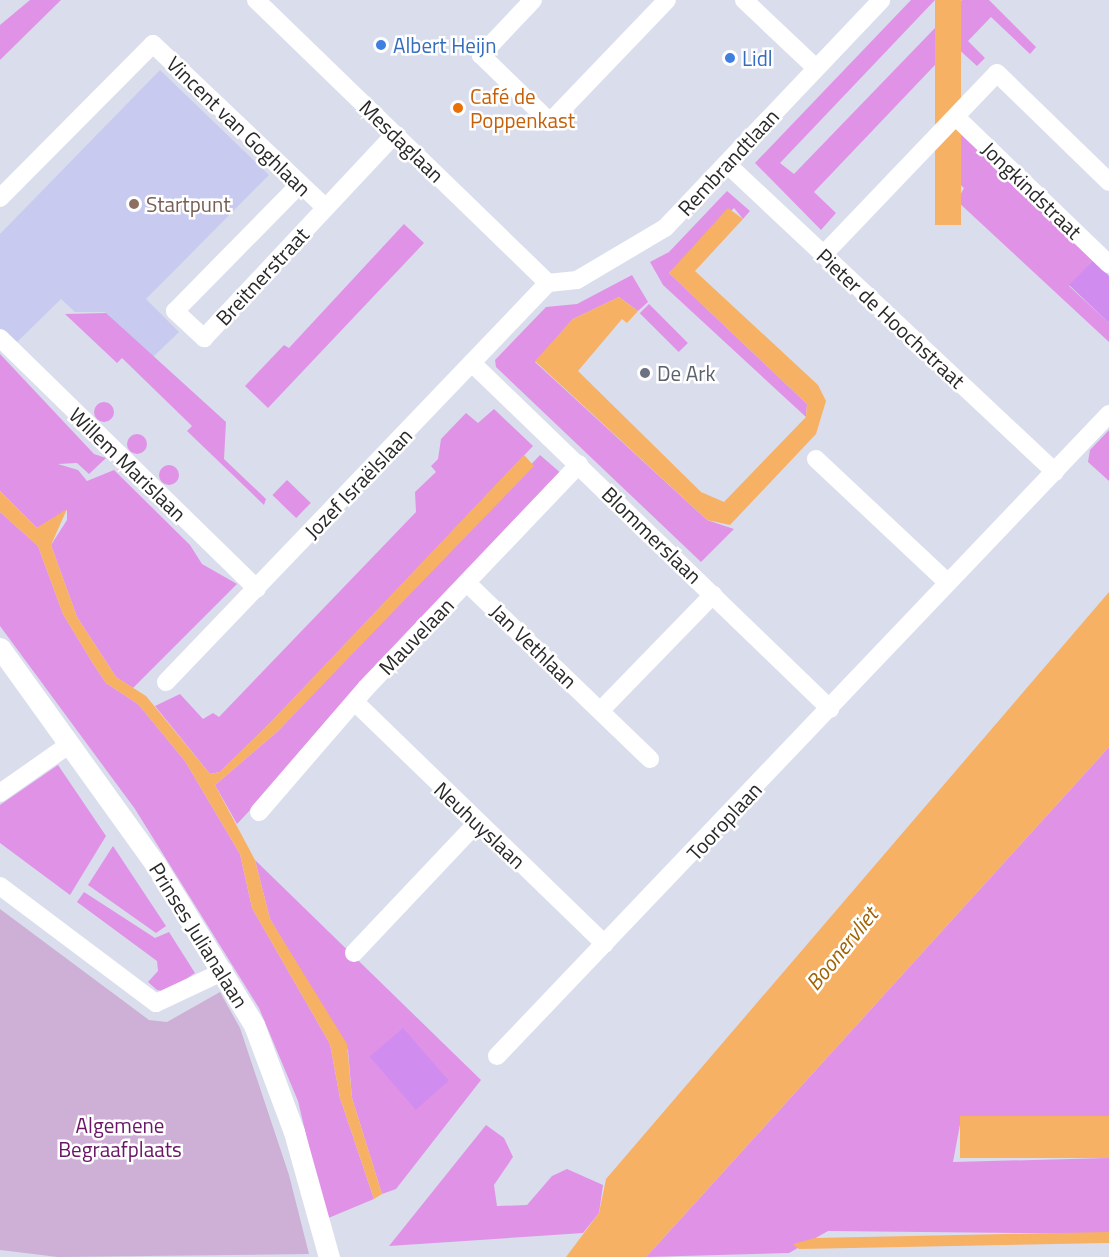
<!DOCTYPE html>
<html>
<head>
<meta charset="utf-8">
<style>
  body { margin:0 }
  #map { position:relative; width:1109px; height:1257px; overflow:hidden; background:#daddec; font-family:"Titillium Web",sans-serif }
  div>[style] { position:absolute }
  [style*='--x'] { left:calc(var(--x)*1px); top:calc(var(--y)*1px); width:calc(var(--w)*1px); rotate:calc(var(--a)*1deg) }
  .education>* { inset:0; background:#c8caef }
  .green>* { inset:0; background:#e092e7; transform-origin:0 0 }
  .round { border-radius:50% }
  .cemetery>* { inset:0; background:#ceb0d7 }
  .pitch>* { inset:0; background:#d08def; transform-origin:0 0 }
  .water>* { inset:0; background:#f6b165; transform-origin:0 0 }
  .minor>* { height:18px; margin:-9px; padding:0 9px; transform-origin:9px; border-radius:9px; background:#fff }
  .tertiary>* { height:21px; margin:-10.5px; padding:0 10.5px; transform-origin:10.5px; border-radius:10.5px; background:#fff }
  .dots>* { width:16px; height:16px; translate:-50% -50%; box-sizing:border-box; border:3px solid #fff; border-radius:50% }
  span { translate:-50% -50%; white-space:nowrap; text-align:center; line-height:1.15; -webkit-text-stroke:5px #fff; paint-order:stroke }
  .shop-label { font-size:21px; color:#366cbe }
  .left { translate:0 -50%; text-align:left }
  .food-label { font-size:21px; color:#c56008 }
  .street-label { font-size:21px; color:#292929 }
  .education-label { font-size:21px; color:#785e54 }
  .worship-label { font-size:21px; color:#5b616d }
  .park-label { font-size:21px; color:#6a1566 }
  .water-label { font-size:22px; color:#a16305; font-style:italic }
</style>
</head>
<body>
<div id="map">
  <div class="education">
    <i style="clip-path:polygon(160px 70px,269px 175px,146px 299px,179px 332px,152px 358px,105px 312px,75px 312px,61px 299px,14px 345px,0 330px,0 234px)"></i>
  </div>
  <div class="green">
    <i style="clip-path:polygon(30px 0,61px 0,0 60px,0 25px)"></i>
    <i style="clip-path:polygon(911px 0,935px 0,780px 163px,794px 174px,962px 0,989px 0,1036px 47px,1030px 54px,991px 17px,968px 41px,985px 58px,977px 66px,954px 45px,814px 192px,836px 213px,821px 230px,755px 163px)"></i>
    <i style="clip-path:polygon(953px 133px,962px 134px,1093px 260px,1069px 286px,1109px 323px,1109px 342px,957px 201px,964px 188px,940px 167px,945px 159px,935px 149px,942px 142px,950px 148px,959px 139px)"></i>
    <i style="clip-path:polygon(727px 191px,750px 211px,743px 219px,734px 208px,669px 273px,807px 404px,806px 417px,663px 285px,650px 262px,669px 252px)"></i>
    <i style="clip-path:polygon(404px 224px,424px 243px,268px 408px,245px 386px,284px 345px,289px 348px)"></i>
    <i style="clip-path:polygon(632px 275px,648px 302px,638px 311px,619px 297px,573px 319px,535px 362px,707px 520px,734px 529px,701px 562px,496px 367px,495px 360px,546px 307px,577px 304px)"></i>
    <i style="left:649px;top:304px;width:55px;height:13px;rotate:45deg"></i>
    <i style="clip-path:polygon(106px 313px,226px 422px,224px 459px,266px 499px,264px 505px,187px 431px,192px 426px,122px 358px,117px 363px,65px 314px)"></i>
    <i style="clip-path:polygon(0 354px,94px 454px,106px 458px,89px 474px,77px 463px,58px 464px,78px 470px,87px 481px,114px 470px,190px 545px,202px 564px,237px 584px,133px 688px,116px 677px,77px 617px,51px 545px,67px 520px,67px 510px,37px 528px,0 491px)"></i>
    <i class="round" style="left:94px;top:402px;width:20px;height:20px"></i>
    <i style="clip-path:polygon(494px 409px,533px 446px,274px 719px,220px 772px,210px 774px,155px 706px,180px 694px,203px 719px,213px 713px,219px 717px,416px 512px,415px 492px,436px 472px,431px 466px,438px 459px,441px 439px,466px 413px,478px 423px)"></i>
    <i style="clip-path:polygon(1109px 430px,1109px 481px,1088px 462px,1090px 450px)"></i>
    <i class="round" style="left:127px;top:434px;width:20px;height:20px"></i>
    <i style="clip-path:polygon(540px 455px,563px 475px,237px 824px,215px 785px,278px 731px)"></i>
    <i class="round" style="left:159px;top:465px;width:20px;height:20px"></i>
    <i style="left:287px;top:480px;width:33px;height:21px;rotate:44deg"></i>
    <i style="clip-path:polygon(0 512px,38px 546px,63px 614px,92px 662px,106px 683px,138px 704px,185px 761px,240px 854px,252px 908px,330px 1044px,340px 1098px,374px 1199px,326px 1219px,298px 1101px,259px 1008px,135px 809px,0 626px)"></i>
    <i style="clip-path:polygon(1109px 747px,1109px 1116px,961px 1119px,953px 1162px,1109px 1158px,1109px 1234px,828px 1231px,789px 1253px,646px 1257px)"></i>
    <i style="clip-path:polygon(58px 765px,106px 836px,70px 895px,0 843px,0 805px)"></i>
    <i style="clip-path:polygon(113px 846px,166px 926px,156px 933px,88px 885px)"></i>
    <i style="clip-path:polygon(255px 860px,481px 1080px,396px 1189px,382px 1194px,352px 1098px,348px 1050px,270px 919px)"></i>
    <i style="clip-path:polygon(84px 892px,155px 938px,169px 932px,195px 973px,167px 992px,157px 990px,148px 982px,158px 971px,157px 961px,77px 902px)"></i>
    <i style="clip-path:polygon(486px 1125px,504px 1138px,513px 1157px,494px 1185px,497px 1206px,527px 1205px,552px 1176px,567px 1169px,603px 1185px,599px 1213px,583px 1233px,389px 1246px)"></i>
  </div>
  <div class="cemetery">
    <i style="clip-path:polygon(0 909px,149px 1020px,167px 1022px,220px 992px,240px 1028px,289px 1175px,309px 1254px,58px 1257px,0 1250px)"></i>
  </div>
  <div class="pitch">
    <i style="clip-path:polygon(1093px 260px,1109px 276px,1109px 323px,1069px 285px)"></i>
    <i style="left:403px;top:1028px;width:70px;height:44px;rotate:49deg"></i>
  </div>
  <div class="water">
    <i style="left:935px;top:0;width:26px;height:225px"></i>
    <i style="clip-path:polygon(728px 208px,743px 219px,695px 271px,818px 385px,826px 401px,816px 434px,730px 525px,707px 520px,535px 361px,573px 319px,619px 297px,638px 311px,627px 323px,622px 319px,578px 371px,701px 492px,724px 502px,806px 417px,807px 404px,669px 273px)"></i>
    <i style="clip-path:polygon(524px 455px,534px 466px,278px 731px,215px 785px,255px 860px,270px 919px,347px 1044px,352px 1098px,382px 1194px,374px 1199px,340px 1098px,330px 1044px,252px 908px,240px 854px,185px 761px,138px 704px,106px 683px,92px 662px,63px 614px,38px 546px,0 512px,0 491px,37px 528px,67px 509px,51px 545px,77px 617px,116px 677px,146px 696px,210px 774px,220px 772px,274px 719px)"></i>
    <i style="clip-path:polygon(1109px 592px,1109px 747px,646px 1257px,566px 1257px,599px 1213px,606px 1179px)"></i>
    <i style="left:1109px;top:1116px;width:42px;height:149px;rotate:90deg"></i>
    <i style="clip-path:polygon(1109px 1232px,1109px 1243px,799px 1249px,793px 1244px,815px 1238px)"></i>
  </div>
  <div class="minor">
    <i style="--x:256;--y:0;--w:407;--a:44.1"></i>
    <i style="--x:533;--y:0;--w:76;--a:133.4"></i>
    <i style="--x:481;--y:55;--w:96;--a:44.2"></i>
    <i style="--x:550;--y:122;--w:169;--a:-46.2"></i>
    <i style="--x:744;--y:0;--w:99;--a:43.4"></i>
    <i style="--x:956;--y:117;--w:212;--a:43.9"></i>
    <i style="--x:727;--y:164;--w:450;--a:43.2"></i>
    <i style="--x:300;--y:184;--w:178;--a:134.5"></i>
    <i style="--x:175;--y:311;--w:40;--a:43"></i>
    <i style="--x:204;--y:338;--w:279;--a:-46.9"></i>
    <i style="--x:0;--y:198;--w:217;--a:-45.2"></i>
    <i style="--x:153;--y:44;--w:238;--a:43.5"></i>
    <i style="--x:824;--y:254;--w:250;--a:-46.3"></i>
    <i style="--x:997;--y:73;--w:156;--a:44.2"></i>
    <i style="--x:548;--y:283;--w:29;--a:-6"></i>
    <i style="--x:577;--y:280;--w:102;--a:-30.6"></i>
    <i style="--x:665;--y:228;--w:314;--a:-46.5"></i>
    <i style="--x:0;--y:338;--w:359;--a:44.3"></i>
    <i style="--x:472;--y:363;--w:498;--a:44"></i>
    <i style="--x:816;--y:459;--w:181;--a:43.2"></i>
    <i style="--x:467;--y:583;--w:254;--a:43.9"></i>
    <i style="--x:166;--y:682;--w:552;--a:-46.25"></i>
    <i style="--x:357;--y:704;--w:345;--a:44.1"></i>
    <i style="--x:601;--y:710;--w:161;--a:-45.8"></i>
    <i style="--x:0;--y:793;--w:85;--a:-35"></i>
    <i style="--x:259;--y:812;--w:164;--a:-49.2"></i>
    <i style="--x:366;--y:688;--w:309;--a:-46.4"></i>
    <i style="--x:0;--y:886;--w:195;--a:36.9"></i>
    <i style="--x:156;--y:1003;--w:75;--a:-25.2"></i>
    <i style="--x:354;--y:953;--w:178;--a:-46.6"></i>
    <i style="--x:497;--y:1056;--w:887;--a:-46.37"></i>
  </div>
  <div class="tertiary">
    <i style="--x:0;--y:648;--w:267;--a:54.3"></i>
    <i style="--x:156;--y:865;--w:188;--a:58.5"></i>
    <i style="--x:254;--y:1025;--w:114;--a:69.5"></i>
    <i style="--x:294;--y:1132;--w:130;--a:74.4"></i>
  </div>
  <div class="dots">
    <i style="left:381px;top:45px;background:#3f7fe0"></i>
    <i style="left:730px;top:58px;background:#3f7fe0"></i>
    <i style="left:458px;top:108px;background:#e8710a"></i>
    <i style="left:134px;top:204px;background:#8d6e63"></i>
    <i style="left:645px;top:373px;background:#6b7280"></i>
  </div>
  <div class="shop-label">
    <span class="left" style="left:393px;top:45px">Albert Heijn</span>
    <span class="left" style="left:742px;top:58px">Lidl</span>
  </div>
  <div class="food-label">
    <span class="left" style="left:470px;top:108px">Café de<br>Poppenkast</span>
  </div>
  <div class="street-label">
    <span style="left:239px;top:126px;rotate:44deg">Vincent van Goghlaan</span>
    <span style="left:402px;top:141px;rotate:44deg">Mesdaglaan</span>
    <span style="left:728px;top:162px;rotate:-47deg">Rembrandtlaan</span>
    <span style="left:1032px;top:190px;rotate:44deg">Jongkindstraat</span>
    <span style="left:262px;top:276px;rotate:-47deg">Breitnerstraat</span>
    <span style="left:891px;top:318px;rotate:43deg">Pieter de Hoochstraat</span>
    <span style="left:128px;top:464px;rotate:44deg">Willem Marislaan</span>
    <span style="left:358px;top:483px;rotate:-46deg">Jozef Israëlslaan</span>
    <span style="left:652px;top:535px;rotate:44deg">Blommerslaan</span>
    <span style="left:416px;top:636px;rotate:-46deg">Mauvelaan</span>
    <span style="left:534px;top:646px;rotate:44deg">Jan Vethlaan</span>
    <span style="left:724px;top:821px;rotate:-47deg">Tooroplaan</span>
    <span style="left:480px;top:825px;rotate:43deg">Neuhuyslaan</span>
    <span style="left:199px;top:935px;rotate:58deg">Prinses Julianalaan</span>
  </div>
  <div class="education-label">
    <span class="left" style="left:146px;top:204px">Startpunt</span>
  </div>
  <div class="worship-label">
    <span class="left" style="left:657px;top:373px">De Ark</span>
  </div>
  <div class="park-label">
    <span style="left:120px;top:1137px">Algemene<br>Begraafplaats</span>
  </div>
  <div class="water-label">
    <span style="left:842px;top:949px;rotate:-51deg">Boonervliet</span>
  </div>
</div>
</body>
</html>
